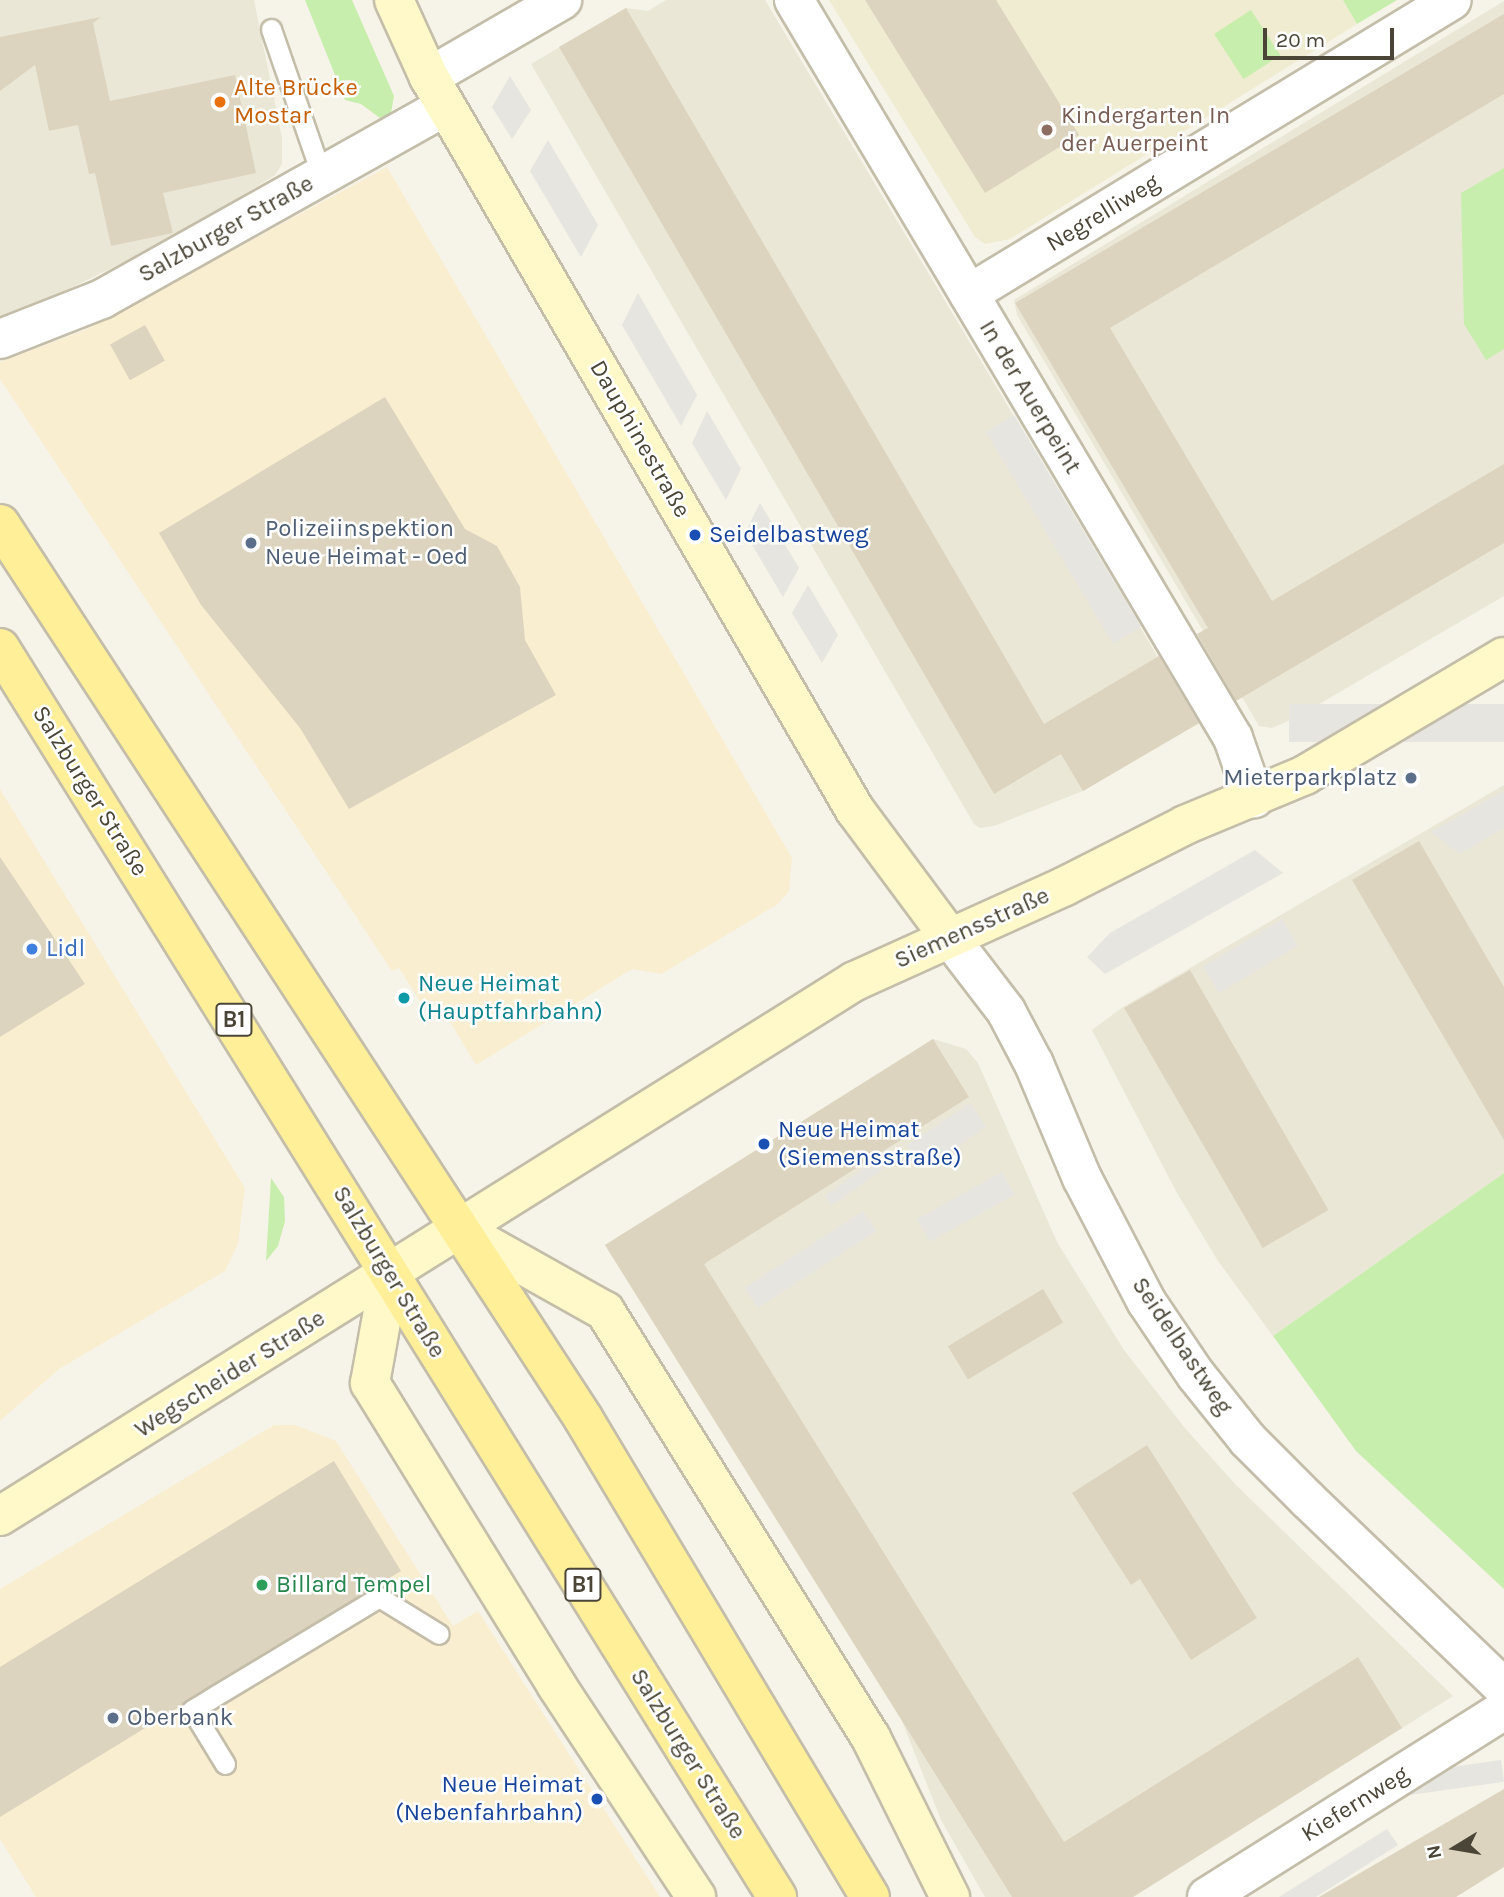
<!DOCTYPE html>
<html>
<head>
<meta charset="utf-8">
<style>
  body { margin:0 }
  #map { position:relative; width:1504px; height:1897px; overflow:hidden; background:#f6f3e8; font-family:Karla,sans-serif }
  div>[style] { position:absolute }
  [style*='--x'] { left:calc(var(--x)*1px); top:calc(var(--y)*1px); width:calc(var(--w)*1px); rotate:calc(var(--a)*1deg) }
  .residential>* { inset:0; background:#eae7d6 }
  .commercial>* { inset:0; background:#faeed1 }
  .education>* { inset:0; background:#f0ecd1 }
  .green>* { inset:0; background:#c8eead; transform-origin:0 0 }
  .parking>* { inset:0; background:#e7e5e0; transform-origin:0 0 }
  .building>* { inset:0; background:#dcd4bf; transform-origin:0 0 }
  .roads { filter:drop-shadow(2px 0 #c3bda9) drop-shadow(-2px 0 #c3bda9) drop-shadow(0 2px #c3bda9) drop-shadow(0 -2px #c3bda9) }
  .lane>* { height:19px; margin:-9.5px; padding:0 9.5px; transform-origin:9.5px; border-radius:9.5px; background:#fff }
  .street>* { height:38px; margin:-19px; padding:0 19px; transform-origin:19px; border-radius:19px; background:#fff }
  .secondary>* { height:38px; margin:-19px; padding:0 19px; transform-origin:19px; border-radius:19px; background:#fff9c9 }
  .primary>* { height:38px; margin:-19px; padding:0 19px; transform-origin:19px; border-radius:19px; background:#ffef98 }
  .dots>* { width:19px; height:19px; translate:-50% -50%; box-sizing:border-box; border:4px solid #fff; border-radius:50% }
  span { translate:-50% -50%; white-space:nowrap; text-align:center; line-height:1.15; -webkit-text-stroke:5px #fff; paint-order:stroke }
  .shield-label span { padding:2px 5px; background:#fff; border:2px solid; border-radius:5px; -webkit-text-stroke-width:0 }
  .shield-label { font-size:23px; color:#4a4536; font-weight:700 }
  .food-label { font-size:24px; color:#c56008 }
  .left { translate:0 -50%; text-align:left }
  .education-label { font-size:24px; color:#785e54 }
  .street-label { font-size:24px; color:#4a4536 }
  .service-label { font-size:24px; color:#4e5e75 }
  .right { translate:-100% -50%; text-align:right }
  .transit-label { font-size:24px; color:#164399 }
  .shop-label { font-size:24px; color:#366cbe }
  .culture-label { font-size:24px; color:#0d838f }
  .leisure-label { font-size:24px; color:#27864d }
  .north { position:absolute; left:1420px; top:1813px; width:70px; height:70px; -webkit-text-stroke:5px #fff; paint-order:stroke; rotate:259deg; font-size:19px; font-weight:700; line-height:28px; text-align:center; color:#4a4536 }
  .north::after { content:''; display:block; margin:auto; width:24px; height:32px; background:#4a4536; clip-path:polygon(50% 0,100% 100%,50% 72%,0 100%) }
  .scale { position:absolute; left:1263px; top:28px; width:131px; height:32px; box-sizing:border-box; border:4px solid #4a4536; border-top:0; padding-left:9px; font-size:21px; line-height:24px; white-space:nowrap; color:#4a4536; -webkit-text-stroke:5px #fff; paint-order:stroke }
</style>
</head>
<body>
<div id="map">
  <div class="residential">
    <i style="clip-path:polygon(0 0,254px 0,282px 138px,282px 164px,275px 175px,174px 238px,0 322px)"></i>
    <i style="clip-path:polygon(666px 0,765px 0,1198px 724px,1083px 791px,994px 826px,980px 828px,974px 824px,531px 64px,626px 8px,648px 11px)"></i>
    <i style="clip-path:polygon(1504px 1px,1504px 596px,1297px 717px,1272px 728px,1259px 726px,1017px 315px,1014px 300px)"></i>
    <i style="clip-path:polygon(1504px 785px,1504px 1173px,1273px 1336px,1218px 1261px,1177px 1193px,1092px 1030px,1123px 1007px)"></i>
    <i style="clip-path:polygon(933px 1039px,966px 1049px,978px 1063px,1057px 1242px,1124px 1350px,1184px 1427px,1235px 1484px,1453px 1696px,1133px 1897px,985px 1897px,941px 1820px,902px 1721px,605px 1245px)"></i>
  </div>
  <div class="commercial">
    <i style="clip-path:polygon(387px 167px,792px 858px,789px 891px,778px 904px,661px 974px,632px 969px,476px 1065px,438px 1002px,420px 1001px,399px 968px,392px 971px,0 379px,0 362px,85px 330px)"></i>
    <i style="clip-path:polygon(0 789px,245px 1188px,238px 1244px,225px 1271px,59px 1369px,0 1421px)"></i>
    <i style="clip-path:polygon(274px 1425px,295px 1425px,336px 1441px,453px 1626px,478px 1611px,660px 1897px,36px 1897px,0 1839px,0 1589px)"></i>
  </div>
  <div class="education">
    <i style="clip-path:polygon(829px 0,1343px 0,1357px 24px,1010px 239px,985px 244px,975px 237px)"></i>
  </div>
  <div class="green">
    <i style="clip-path:polygon(305px 0,352px 0,394px 96px,391px 113px,384px 121px,361px 104px,345px 100px)"></i>
    <i style="clip-path:polygon(1343px 0,1397px 0,1357px 24px)"></i>
    <i style="left:1251px;top:10px;width:54px;height:44px;rotate:57deg"></i>
    <i style="clip-path:polygon(1504px 168px,1504px 349px,1486px 360px,1464px 324px,1461px 193px)"></i>
    <i style="clip-path:polygon(1504px 1173px,1504px 1589px,1356px 1451px,1273px 1336px)"></i>
    <i style="clip-path:polygon(271px 1178px,284px 1197px,285px 1221px,278px 1246px,266px 1261px)"></i>
  </div>
  <div class="parking">
    <i style="clip-path:polygon(510px 76px,531px 110px,512px 139px,492px 107px)"></i>
    <i style="clip-path:polygon(548px 140px,598px 225px,581px 257px,530px 171px)"></i>
    <i style="clip-path:polygon(638px 293px,697px 395px,681px 426px,622px 325px)"></i>
    <i style="clip-path:polygon(707px 411px,741px 469px,726px 500px,692px 443px)"></i>
    <i style="left:1014px;top:415px;width:247px;height:33px;rotate:59deg"></i>
    <i style="clip-path:polygon(760px 503px,799px 568px,783px 597px,745px 533px)"></i>
    <i style="clip-path:polygon(808px 585px,838px 635px,822px 663px,792px 613px)"></i>
    <i style="left:1504px;top:704px;width:38px;height:215px;rotate:90deg"></i>
    <i style="clip-path:polygon(1504px 791px,1504px 828px,1459px 854px,1431px 832px)"></i>
    <i style="clip-path:polygon(1255px 850px,1283px 873px,1105px 974px,1087px 957px,1110px 933px)"></i>
    <i style="left:1282px;top:919px;width:31px;height:92px;rotate:59deg"></i>
    <i style="left:970px;top:1103px;width:29px;height:76px;rotate:56deg"></i>
    <i style="left:877px;top:1159px;width:12px;height:64px;rotate:55deg"></i>
    <i style="left:1002px;top:1172px;width:26px;height:97px;rotate:61deg"></i>
    <i style="left:863px;top:1211px;width:24px;height:141px;rotate:57deg"></i>
    <i style="left:1501px;top:1760px;width:22px;height:113px;rotate:82deg"></i>
    <i style="clip-path:polygon(1387px 1829px,1398px 1845px,1316px 1897px,1279px 1897px)"></i>
  </div>
  <div class="building">
    <i style="clip-path:polygon(865px 0,996px 0,1079px 135px,985px 193px)"></i>
    <i style="clip-path:polygon(626px 8px,1044px 724px,1159px 656px,1199px 723px,1083px 791px,1061px 754px,994px 794px,559px 47px)"></i>
    <i style="clip-path:polygon(1504px 14px,1504px 94px,1110px 328px,1272px 601px,1504px 464px,1504px 543px,1236px 701px,1197px 634px,1208px 628px,1015px 303px)"></i>
    <i style="clip-path:polygon(101px 17px,93px 23px,110px 101px,235px 75px,256px 173px,163px 193px,173px 233px,111px 246px,95px 173px,89px 174px,78px 125px,49px 131px,35px 65px,0 91px,0 37px)"></i>
    <i style="left:145px;top:325px;width:41px;height:40px;rotate:61deg"></i>
    <i style="clip-path:polygon(385px 397px,465px 529px,497px 546px,520px 587px,525px 640px,556px 695px,349px 809px,300px 728px,201px 605px,159px 533px)"></i>
    <i style="clip-path:polygon(1419px 841px,1504px 987px,1504px 1140px,1352px 880px)"></i>
    <i style="clip-path:polygon(0 857px,85px 984px,0 1037px)"></i>
    <i style="left:1190px;top:970px;width:277px;height:76px;rotate:60deg"></i>
    <i style="clip-path:polygon(933px 1039px,969px 1097px,704px 1264px,1064px 1842px,1358px 1657px,1402px 1728px,1133px 1897px,1012px 1897px,605px 1245px)"></i>
    <i style="left:1043px;top:1289px;width:39px;height:111px;rotate:59deg"></i>
    <i style="clip-path:polygon(1147px 1445px,1257px 1618px,1191px 1660px,1140px 1579px,1131px 1585px,1072px 1493px)"></i>
    <i style="clip-path:polygon(334px 1461px,401px 1571px,0 1817px,0 1667px)"></i>
    <i style="clip-path:polygon(1504px 1789px,1504px 1867px,1456px 1897px,1319px 1897px)"></i>
  </div>
  <div class="roads">
    <div class="lane">
      <i style="--x:271;--y:29;--w:156;--a:70.9"></i>
      <i style="--x:225;--y:1764;--w:63;--a:-121.4"></i>
      <i style="--x:192;--y:1710;--w:21;--a:-31"></i>
      <i style="--x:210;--y:1699;--w:197;--a:-31.1"></i>
      <i style="--x:379;--y:1597;--w:70;--a:31.7"></i>
    </div>
    <div class="street">
      <i style="--x:794;--y:0;--w:859;--a:59.25"></i>
      <i style="--x:1233;--y:738;--w:64;--a:70.7"></i>
      <i style="--x:429;--y:77;--w:154;--a:-30.1"></i>
      <i style="--x:969;--y:294;--w:565;--a:-31.33"></i>
      <i style="--x:0;--y:339;--w:110;--a:-21.4"></i>
      <i style="--x:102;--y:299;--w:394;--a:-29.3"></i>
      <i style="--x:950;--y:938;--w:92;--a:52.5"></i>
      <i style="--x:1006;--y:1011;--w:60;--a:62.2"></i>
      <i style="--x:1034;--y:1064;--w:124;--a:67.2"></i>
      <i style="--x:1082;--y:1178;--w:139;--a:62.5"></i>
      <i style="--x:1146;--y:1301;--w:89;--a:56"></i>
      <i style="--x:1196;--y:1375;--w:83;--a:51.3"></i>
      <i style="--x:1248;--y:1440;--w:85;--a:45"></i>
      <i style="--x:1308;--y:1500;--w:272;--a:43.8"></i>
      <i style="--x:1207;--y:1897;--w:351;--a:-32.2"></i>
    </div>
    <div class="secondary">
      <i style="--x:394;--y:0;--w:85;--a:65.6"></i>
      <i style="--x:429;--y:77;--w:848;--a:59.84"></i>
      <i style="--x:855;--y:810;--w:159;--a:53.4"></i>
      <i style="--x:457;--y:1228;--w:170;--a:29.3"></i>
      <i style="--x:605;--y:1311;--w:503;--a:58.08"></i>
      <i style="--x:871;--y:1738;--w:178;--a:63.6"></i>
      <i style="--x:390;--y:1272;--w:113;--a:100.2"></i>
      <i style="--x:370;--y:1383;--w:356;--a:58.3"></i>
      <i style="--x:557;--y:1686;--w:253;--a:56.6"></i>
      <i style="--x:0;--y:1516;--w:1009;--a:-32.04"></i>
      <i style="--x:855;--y:981;--w:230;--a:-24.3"></i>
      <i style="--x:1065;--y:886;--w:135;--a:-26.9"></i>
      <i style="--x:1185;--y:825;--w:130;--a:-22.6"></i>
      <i style="--x:1305;--y:775;--w:231;--a:-30.7"></i>
    </div>
    <div class="primary">
      <i style="--x:0;--y:524;--w:1067;--a:56.89"></i>
      <i style="--x:583;--y:1418;--w:558;--a:59.07"></i>
      <i style="--x:0;--y:648;--w:1471;--a:58.11"></i>
    </div>
  </div>
  <div class="dots">
    <i style="left:220px;top:102px;background:#e8710a"></i>
    <i style="left:1047px;top:130px;background:#8d6e63"></i>
    <i style="left:695px;top:535px;background:#1a4fb4"></i>
    <i style="left:251px;top:543px;background:#5c6f8a"></i>
    <i style="left:1411px;top:778px;background:#5c6f8a"></i>
    <i style="left:32px;top:949px;background:#3f7fe0"></i>
    <i style="left:404px;top:998px;background:#0f9aa8"></i>
    <i style="left:764px;top:1144px;background:#1a4fb4"></i>
    <i style="left:262px;top:1585px;background:#2e9e5b"></i>
    <i style="left:113px;top:1718px;background:#5c6f8a"></i>
    <i style="left:597px;top:1799px;background:#1a4fb4"></i>
  </div>
  <div class="shield-label">
    <span style="left:234px;top:1020px">B1</span>
    <span style="left:583px;top:1585px">B1</span>
  </div>
  <div class="food-label">
    <span class="left" style="left:234px;top:102px">Alte Brücke<br>Mostar</span>
  </div>
  <div class="education-label">
    <span class="left" style="left:1061px;top:130px">Kindergarten In<br>der Auerpeint</span>
  </div>
  <div class="street-label">
    <span style="left:1103px;top:213px;rotate:-31deg">Negrelliweg</span>
    <span style="left:226px;top:229px;rotate:-29deg">Salzburger Straße</span>
    <span style="left:1030px;top:397px;rotate:59deg">In der Auerpeint</span>
    <span style="left:640px;top:439px;rotate:60deg">Dauphinestraße</span>
    <span style="left:90px;top:791px;rotate:58deg">Salzburger Straße</span>
    <span style="left:972px;top:928px;rotate:-24deg">Siemensstraße</span>
    <span style="left:389px;top:1272px;rotate:59deg">Salzburger Straße</span>
    <span style="left:1182px;top:1346px;rotate:56deg">Seidelbastweg</span>
    <span style="left:230px;top:1374px;rotate:-32deg">Wegscheider Straße</span>
    <span style="left:688px;top:1754px;rotate:58deg">Salzburger Straße</span>
    <span style="left:1355px;top:1804px;rotate:-32deg">Kiefernweg</span>
  </div>
  <div class="service-label">
    <span class="left" style="left:265px;top:543px">Polizeiinspektion<br>Neue Heimat - Oed</span>
    <span class="right" style="left:1397px;top:778px">Mieterparkplatz</span>
    <span class="left" style="left:127px;top:1718px">Oberbank</span>
  </div>
  <div class="transit-label">
    <span class="left" style="left:709px;top:535px">Seidelbastweg</span>
    <span class="left" style="left:778px;top:1144px">Neue Heimat<br>(Siemensstraße)</span>
    <span class="right" style="left:583px;top:1799px">Neue Heimat<br>(Nebenfahrbahn)</span>
  </div>
  <div class="shop-label">
    <span class="left" style="left:46px;top:949px">Lidl</span>
  </div>
  <div class="culture-label">
    <span class="left" style="left:418px;top:998px">Neue Heimat<br>(Hauptfahrbahn)</span>
  </div>
  <div class="leisure-label">
    <span class="left" style="left:276px;top:1585px">Billard Tempel</span>
  </div>
  <div class="north">N</div>
  <div class="scale">20 m</div>
</div>
</body>
</html>
